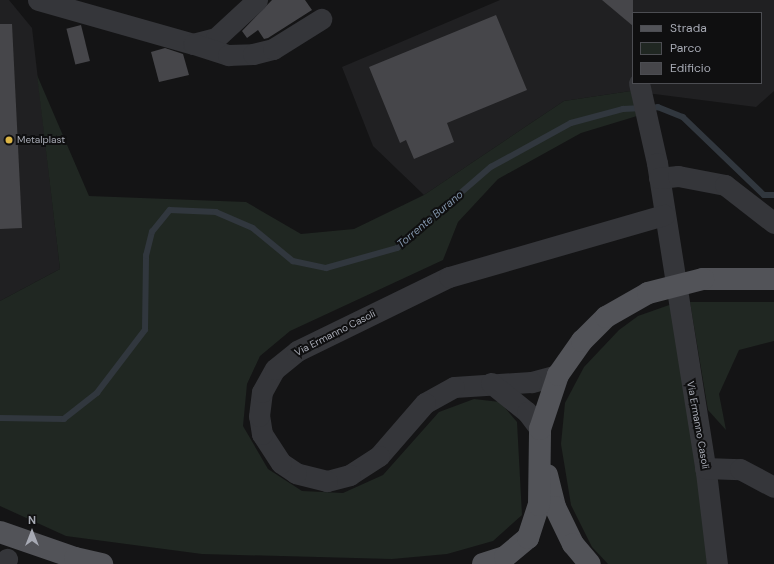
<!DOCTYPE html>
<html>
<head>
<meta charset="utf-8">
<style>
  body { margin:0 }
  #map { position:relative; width:774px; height:564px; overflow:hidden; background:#141415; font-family:"DM Sans",sans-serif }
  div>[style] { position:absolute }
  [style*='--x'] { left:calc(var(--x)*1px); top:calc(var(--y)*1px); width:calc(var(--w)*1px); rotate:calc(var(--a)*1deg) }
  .built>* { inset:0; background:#202022 }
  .green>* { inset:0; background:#202722 }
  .stream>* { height:5.5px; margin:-2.75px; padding:0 2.75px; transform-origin:2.75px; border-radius:2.75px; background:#31373e }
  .building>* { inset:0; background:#46464a; transform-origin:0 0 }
  .minor>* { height:21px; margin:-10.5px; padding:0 10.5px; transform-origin:10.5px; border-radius:10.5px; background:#35363a }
  .major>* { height:22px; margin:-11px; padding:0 11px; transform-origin:11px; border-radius:11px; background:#525358 }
  .major-bridge>* { height:22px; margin:-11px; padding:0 11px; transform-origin:11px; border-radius:11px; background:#525358 }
  .dots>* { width:11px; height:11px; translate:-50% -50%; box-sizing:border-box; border:2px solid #0f0f10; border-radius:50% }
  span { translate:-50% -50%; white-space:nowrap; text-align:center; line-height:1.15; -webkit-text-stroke:4px #0f0f10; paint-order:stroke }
  .poi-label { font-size:10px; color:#a7aab4 }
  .left { translate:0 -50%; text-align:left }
  .street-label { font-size:10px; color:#a7aab4 }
  .water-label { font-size:11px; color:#8295ab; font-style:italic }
  .legend { position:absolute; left:632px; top:12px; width:130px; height:72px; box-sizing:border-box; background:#0f0f10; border:1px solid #4c4d52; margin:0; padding:5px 7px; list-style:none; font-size:12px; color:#a7aab4 }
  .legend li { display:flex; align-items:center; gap:8px; height:20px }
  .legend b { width:20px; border:1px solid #4c4d52 }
  .north { position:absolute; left:12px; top:512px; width:40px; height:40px; -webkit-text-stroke:3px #0f0f10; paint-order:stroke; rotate:0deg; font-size:11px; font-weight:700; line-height:16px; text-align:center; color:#a7aab4 }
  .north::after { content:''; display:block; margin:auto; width:14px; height:18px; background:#a7aab4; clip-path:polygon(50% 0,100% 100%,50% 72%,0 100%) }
</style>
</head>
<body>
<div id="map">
  <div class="built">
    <i style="clip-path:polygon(0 0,9px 0,32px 28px,60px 269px,0 301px)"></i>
    <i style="clip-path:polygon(evenodd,500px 0,774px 0,774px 91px,756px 107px,631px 91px,564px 101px,424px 195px,373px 146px,342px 67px,500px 0,633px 13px,761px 13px,761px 83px,633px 83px,633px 13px)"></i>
  </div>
  <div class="green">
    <i style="clip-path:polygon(37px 75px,89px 196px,246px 202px,301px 234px,354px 229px,424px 195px,564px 101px,631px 91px,637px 116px,581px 133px,498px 179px,458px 222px,443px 260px,290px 331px,260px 356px,247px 384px,243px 426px,268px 469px,302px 491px,343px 493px,383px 475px,439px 412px,474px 399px,500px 402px,517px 422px,522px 515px,493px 541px,447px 554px,392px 559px,202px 554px,66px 536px,0 506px,0 301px,60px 269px)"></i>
    <i style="clip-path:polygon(690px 302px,774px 302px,774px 341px,739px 350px,719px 394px,726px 430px,708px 410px)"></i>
    <i style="clip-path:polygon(672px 304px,713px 564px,608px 564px,592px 547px,571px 505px,561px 444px,565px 403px,584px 367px,619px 330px,638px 316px)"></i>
  </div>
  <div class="stream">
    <i style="--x:0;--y:418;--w:64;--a:0.9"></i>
    <i style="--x:64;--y:419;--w:42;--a:-38.2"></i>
    <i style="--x:97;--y:393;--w:79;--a:-52.7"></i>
    <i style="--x:145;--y:330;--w:74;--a:-89.2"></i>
    <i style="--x:146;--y:256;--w:25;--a:-76"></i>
    <i style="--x:152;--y:232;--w:28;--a:-51"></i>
    <i style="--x:170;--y:210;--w:46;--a:2.5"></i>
    <i style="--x:216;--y:212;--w:40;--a:23.4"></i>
    <i style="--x:253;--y:228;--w:52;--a:39.5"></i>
    <i style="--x:293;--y:261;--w:34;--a:12"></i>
    <i style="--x:326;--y:268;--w:74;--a:-15.7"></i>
    <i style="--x:397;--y:248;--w:124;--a:-40.8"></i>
    <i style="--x:491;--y:167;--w:91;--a:-28.8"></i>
    <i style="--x:571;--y:123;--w:54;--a:-15.1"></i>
    <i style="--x:623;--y:109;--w:35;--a:-3"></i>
    <i style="--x:658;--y:107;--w:27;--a:22"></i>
    <i style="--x:683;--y:117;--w:112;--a:43.9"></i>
    <i style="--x:764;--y:195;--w:10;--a:0"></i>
  </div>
  <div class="building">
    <i style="clip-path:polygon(272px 0,305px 0,312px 10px,268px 38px,264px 39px,258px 30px,247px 38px,242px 31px)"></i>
    <i style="clip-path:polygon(602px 0,633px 0,633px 26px)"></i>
    <i style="clip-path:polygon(496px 15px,527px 90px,447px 123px,454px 142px,414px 159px,406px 140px,400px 143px,369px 67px)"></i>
    <i style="clip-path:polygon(0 24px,12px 24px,22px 228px,0 229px)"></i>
    <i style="left:81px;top:25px;width:37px;height:15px;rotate:76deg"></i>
    <i style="clip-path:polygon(165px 48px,183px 54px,189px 75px,159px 82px,151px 52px)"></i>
  </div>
  <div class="minor">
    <i style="--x:38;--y:0;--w:161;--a:15.8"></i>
    <i style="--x:193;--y:44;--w:24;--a:-15"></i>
    <i style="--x:216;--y:38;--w:56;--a:-42.8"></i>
    <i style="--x:194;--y:44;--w:36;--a:18"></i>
    <i style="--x:228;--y:55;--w:25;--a:-2"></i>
    <i style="--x:253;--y:54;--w:21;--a:-14"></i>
    <i style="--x:273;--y:49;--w:57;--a:-32"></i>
    <i style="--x:639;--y:83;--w:82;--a:77.3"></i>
    <i style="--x:657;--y:163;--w:313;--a:81"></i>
    <i style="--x:706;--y:472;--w:93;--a:83.2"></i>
    <i style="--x:659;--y:178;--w:19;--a:-6"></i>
    <i style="--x:678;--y:176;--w:48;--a:10.8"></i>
    <i style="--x:725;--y:185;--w:62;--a:37.8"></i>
    <i style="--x:558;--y:375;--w:28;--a:165"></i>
    <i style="--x:531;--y:382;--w:77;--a:176.3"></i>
    <i style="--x:454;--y:387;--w:33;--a:151"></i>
    <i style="--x:425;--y:403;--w:70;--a:131"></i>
    <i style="--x:379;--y:456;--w:35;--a:147"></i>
    <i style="--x:350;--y:475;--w:24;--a:165"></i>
    <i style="--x:327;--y:481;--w:32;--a:-166"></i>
    <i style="--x:296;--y:473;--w:18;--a:-146"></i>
    <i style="--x:281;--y:463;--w:35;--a:-123"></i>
    <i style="--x:262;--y:434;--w:18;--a:-99"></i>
    <i style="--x:259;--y:416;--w:24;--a:-83"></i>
    <i style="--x:262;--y:392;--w:26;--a:-61"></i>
    <i style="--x:275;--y:369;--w:28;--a:-39"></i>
    <i style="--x:297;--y:351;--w:169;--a:-26"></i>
    <i style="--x:449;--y:277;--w:224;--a:-16.1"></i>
    <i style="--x:491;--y:383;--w:46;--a:38.9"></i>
    <i style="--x:527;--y:412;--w:21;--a:53"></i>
    <i style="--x:705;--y:468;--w:35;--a:2"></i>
    <i style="--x:740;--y:469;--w:38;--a:28"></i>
    <i style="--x:4;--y:564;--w:6;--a:-59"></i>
  </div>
  <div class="major">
    <i style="--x:703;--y:279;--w:71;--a:0"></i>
    <i style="--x:547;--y:475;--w:33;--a:76"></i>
    <i style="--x:555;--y:507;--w:41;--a:64.1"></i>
    <i style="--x:573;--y:544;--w:26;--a:50"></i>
    <i style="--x:0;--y:532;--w:79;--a:19.1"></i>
    <i style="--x:75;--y:558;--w:28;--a:13"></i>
    <i style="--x:483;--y:564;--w:23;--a:-18"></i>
    <i style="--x:505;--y:557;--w:30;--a:-40"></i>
    <i style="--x:528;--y:538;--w:35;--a:-72"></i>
    <i style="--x:539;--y:505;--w:76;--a:-89.2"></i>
    <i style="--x:540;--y:429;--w:57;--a:-71.6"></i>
    <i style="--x:558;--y:375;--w:42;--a:-54.8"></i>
    <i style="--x:582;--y:341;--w:34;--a:-45"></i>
    <i style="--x:606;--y:317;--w:48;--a:-29.7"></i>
  </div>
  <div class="major-bridge">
    <i style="--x:648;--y:293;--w:57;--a:-14.3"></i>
  </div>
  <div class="dots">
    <i style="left:9px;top:140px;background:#dcb545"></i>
  </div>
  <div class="poi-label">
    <span class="left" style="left:17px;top:140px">Metalplast</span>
  </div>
  <div class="street-label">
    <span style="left:335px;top:333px;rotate:-27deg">Via Ermanno Casoli</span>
    <span style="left:698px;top:425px;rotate:80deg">Via Ermanno Casoli</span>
  </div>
  <div class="water-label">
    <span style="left:430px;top:219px;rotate:-40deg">Torrente Burano</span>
  </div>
  <ul class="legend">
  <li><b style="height:5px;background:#525358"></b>Strada</li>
  <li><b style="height:11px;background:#202722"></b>Parco</li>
  <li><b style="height:11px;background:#46464a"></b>Edificio</li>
  </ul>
  <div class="north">N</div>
</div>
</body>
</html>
